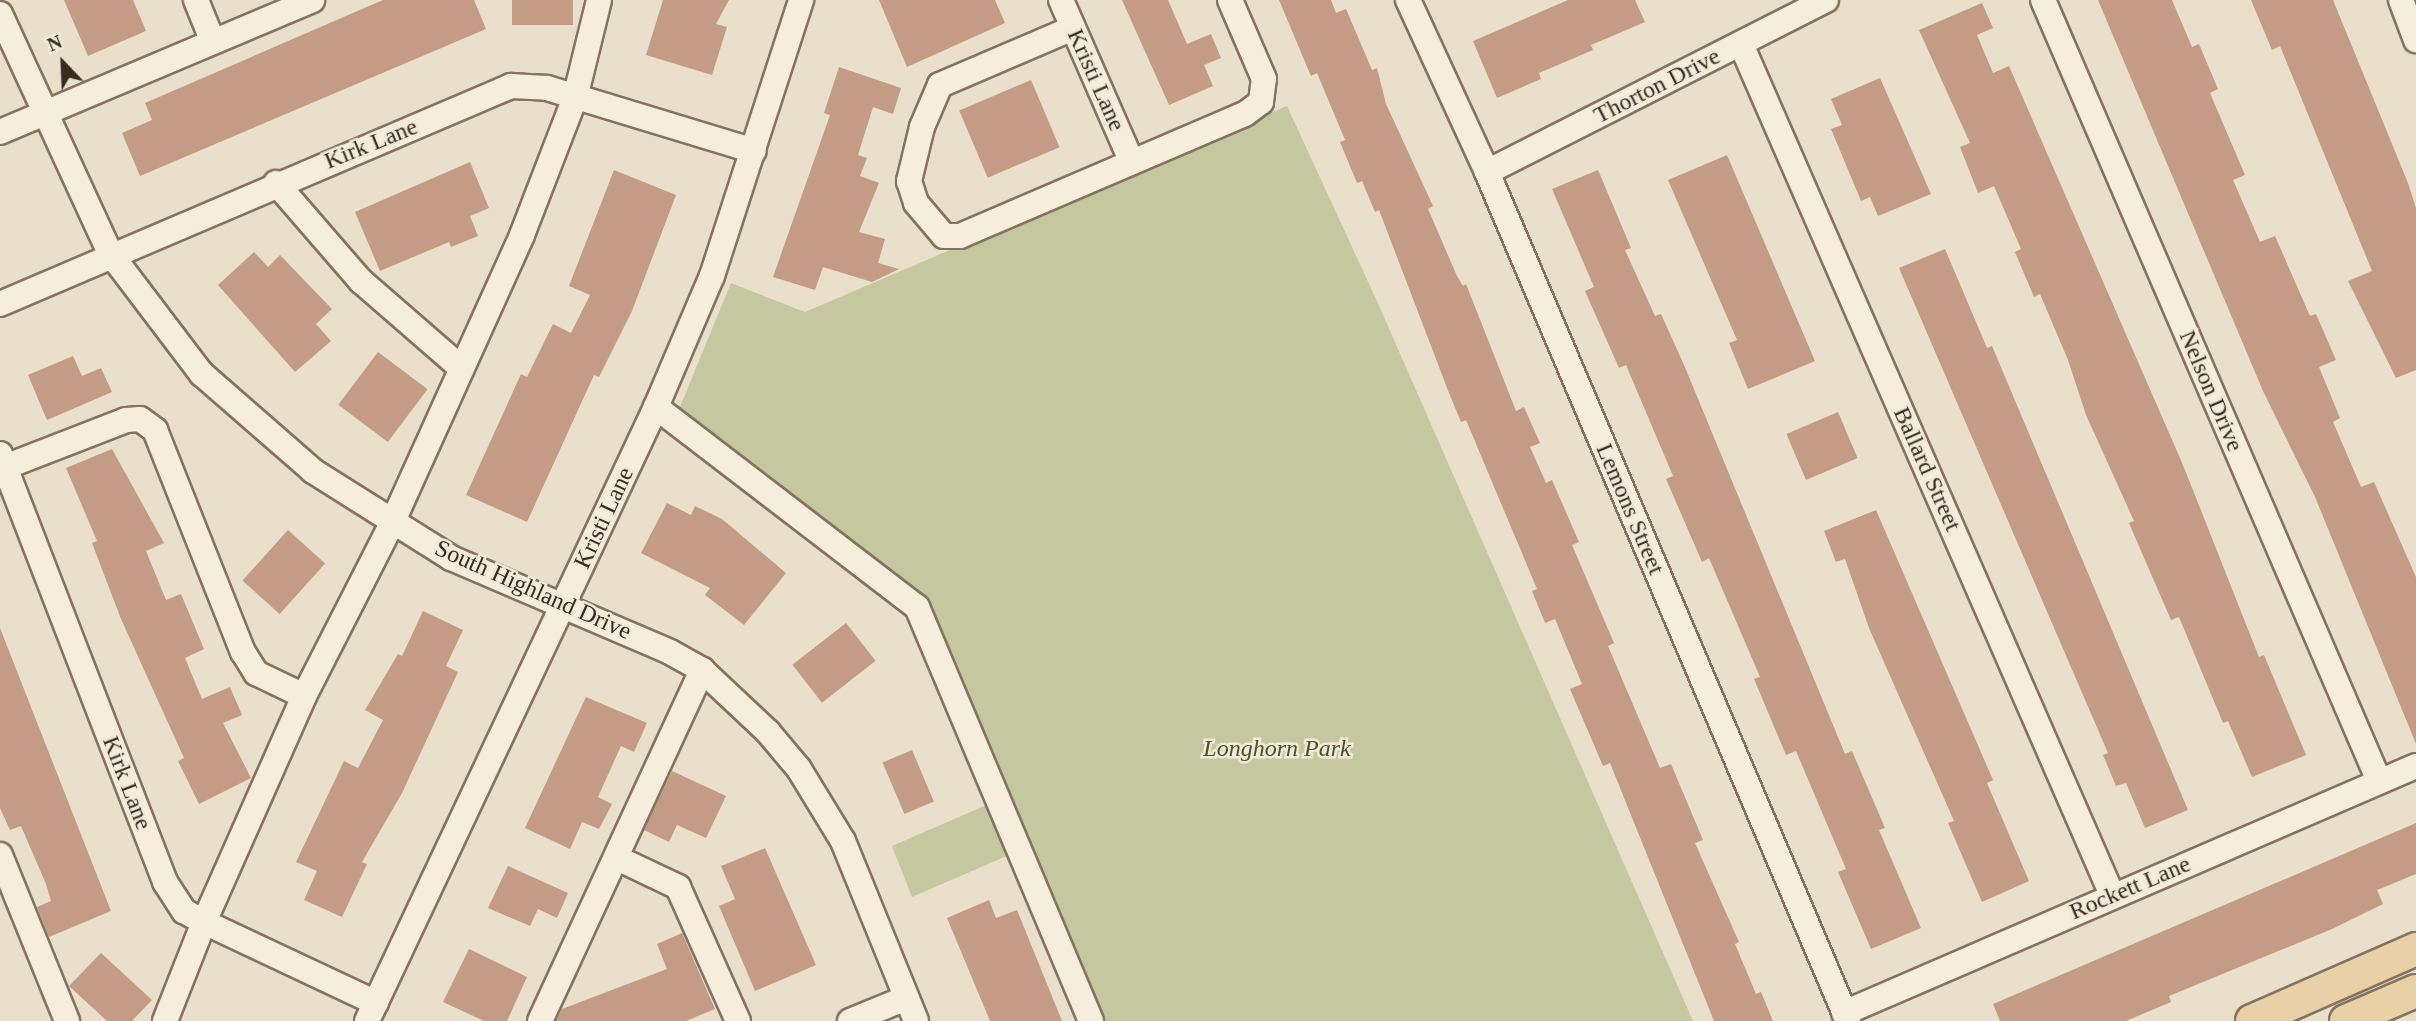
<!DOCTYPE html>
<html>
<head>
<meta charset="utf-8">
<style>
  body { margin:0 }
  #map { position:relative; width:2416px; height:1021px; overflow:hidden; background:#eadfca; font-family:"Times New Roman",serif }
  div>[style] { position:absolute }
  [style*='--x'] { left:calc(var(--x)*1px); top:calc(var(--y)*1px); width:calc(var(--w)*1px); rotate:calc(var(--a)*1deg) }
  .green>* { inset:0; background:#c5c79f }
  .building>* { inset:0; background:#c49b84; transform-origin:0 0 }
  .roads { filter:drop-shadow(2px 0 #857260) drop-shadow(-2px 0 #857260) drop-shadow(0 2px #857260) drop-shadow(0 -2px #857260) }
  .minor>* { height:24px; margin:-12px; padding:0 12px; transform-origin:12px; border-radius:12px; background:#f6eddd }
  .major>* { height:32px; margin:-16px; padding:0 16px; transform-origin:16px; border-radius:16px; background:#e8d0a7 }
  span { translate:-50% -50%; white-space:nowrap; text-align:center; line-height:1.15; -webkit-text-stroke:5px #f2e9d9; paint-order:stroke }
  .street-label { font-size:24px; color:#372b22 }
  .park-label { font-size:24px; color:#4a512b; font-style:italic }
  .north { position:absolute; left:28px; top:28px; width:70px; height:70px; -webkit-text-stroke:5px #f2e9d9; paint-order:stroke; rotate:337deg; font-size:19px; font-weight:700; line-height:28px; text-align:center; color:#372b22 }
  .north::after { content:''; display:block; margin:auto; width:24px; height:32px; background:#372b22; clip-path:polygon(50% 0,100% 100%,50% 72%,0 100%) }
</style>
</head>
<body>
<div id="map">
  <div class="green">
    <i style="clip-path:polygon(1287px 106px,1376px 299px,1693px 1021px,1098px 1021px,1018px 851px,912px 897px,892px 846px,1005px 797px,920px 597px,677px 414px,731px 283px,805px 312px)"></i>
  </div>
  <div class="building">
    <i style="clip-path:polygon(64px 0,133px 0,146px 31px,88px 56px)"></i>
    <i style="clip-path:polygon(383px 0,474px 0,486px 29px,140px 176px,122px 133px,152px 120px,145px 103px)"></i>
    <i style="left:512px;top:0;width:61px;height:25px"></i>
    <i style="clip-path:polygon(663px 0,729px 0,716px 24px,727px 27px,712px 75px,646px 55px)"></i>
    <i style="clip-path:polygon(879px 0,995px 0,1005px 23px,907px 67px)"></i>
    <i style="clip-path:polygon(1122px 0,1168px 0,1187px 44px,1211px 34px,1221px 58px,1204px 65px,1213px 86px,1169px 105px)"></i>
    <i style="clip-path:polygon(1279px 0,1331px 0,1336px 13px,1346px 9px,1372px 70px,1377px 68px,1386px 104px,1433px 206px,1428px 209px,1457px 276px,1463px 286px,1466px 284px,1516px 411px,1524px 407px,1540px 443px,1530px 447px,1546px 483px,1552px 480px,1579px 542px,1572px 545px,1614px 643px,1608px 646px,1660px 768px,1671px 764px,1703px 840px,1695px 843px,1739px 942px,1735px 944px,1756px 994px,1761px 992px,1773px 1021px,1714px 1021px,1610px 763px,1603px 766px,1570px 689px,1582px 684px,1555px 619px,1545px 623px,1532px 591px,1537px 589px,1466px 420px,1461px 422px,1449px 393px,1379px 210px,1375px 212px,1362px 181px,1357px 183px,1340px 142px,1345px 140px,1317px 73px,1311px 76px)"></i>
    <i style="clip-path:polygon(1568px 0,1635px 0,1645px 22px,1591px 45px,1593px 50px,1539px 73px,1541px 79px,1497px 98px,1473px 41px)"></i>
    <i style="clip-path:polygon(2098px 0,2172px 0,2192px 47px,2199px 44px,2218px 89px,2210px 93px,2245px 175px,2233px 180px,2260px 242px,2275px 236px,2310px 316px,2316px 314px,2336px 360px,2319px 367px,2340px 418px,2333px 422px,2361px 487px,2374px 482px,2416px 577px,2416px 744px,2315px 497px,2263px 391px)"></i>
    <i style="clip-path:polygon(2251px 0,2333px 0,2408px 183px,2416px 208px,2416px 370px,2396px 378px,2348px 281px,2372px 271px,2280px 46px,2272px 50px)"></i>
    <i style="clip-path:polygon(1982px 3px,1993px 28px,1977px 35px,1993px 73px,2009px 66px,2183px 465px,2259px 657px,2264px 655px,2306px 755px,2252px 777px,2228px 721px,2223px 723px,2179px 617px,2171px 620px,2148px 567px,2129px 523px,2134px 521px,2086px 415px,2068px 360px,2040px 294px,2034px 297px,2015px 252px,2021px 249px,1994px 186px,1978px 193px,1960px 147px,1970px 143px,1919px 30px)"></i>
    <i style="clip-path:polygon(839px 67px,901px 88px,893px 114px,873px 107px,858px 155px,867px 158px,860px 176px,879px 183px,859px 232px,885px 239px,878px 263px,899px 269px,872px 282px,823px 267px,815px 290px,773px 277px,830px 115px,824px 113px)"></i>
    <i style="clip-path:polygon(1880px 78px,1931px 194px,1878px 216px,1870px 197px,1861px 201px,1831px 129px,1842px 125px,1831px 99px)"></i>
    <i style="left:1031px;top:80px;width:73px;height:78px;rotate:67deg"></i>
    <i style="clip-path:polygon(1727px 155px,1815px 361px,1748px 389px,1729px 343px,1737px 340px,1668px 180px)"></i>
    <i style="clip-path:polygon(470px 162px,489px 208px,470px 216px,478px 236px,451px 247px,449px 242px,380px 271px,355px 212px)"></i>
    <i style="clip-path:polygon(614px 170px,676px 195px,632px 311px,599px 377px,594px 375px,527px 522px,466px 495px,521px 374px,527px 377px,553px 324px,571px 333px,590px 295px,569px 286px)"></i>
    <i style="clip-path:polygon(1598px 170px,1631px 248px,1625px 250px,1655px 316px,1661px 314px,1684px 365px,1845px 754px,1852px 751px,1885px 828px,1879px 830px,1921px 928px,1871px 949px,1838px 872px,1846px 869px,1796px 751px,1786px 755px,1754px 679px,1760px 677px,1709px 558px,1702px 562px,1666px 479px,1673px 476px,1626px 365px,1619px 368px,1585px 291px,1594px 287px,1552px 189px)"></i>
    <i style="clip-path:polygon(1945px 249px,1987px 348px,1992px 346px,2188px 810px,2145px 828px,2126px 783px,2116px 786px,2103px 755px,2108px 753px,1899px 268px)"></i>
    <i style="clip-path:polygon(254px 252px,268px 267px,280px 255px,332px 309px,316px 324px,331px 341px,295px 372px,218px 285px)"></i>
    <i style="left:378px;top:352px;width:62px;height:66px;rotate:37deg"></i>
    <i style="clip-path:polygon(73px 356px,82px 376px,101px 368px,112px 392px,47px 420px,28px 375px)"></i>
    <i style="left:1838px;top:412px;width:50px;height:56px;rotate:67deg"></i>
    <i style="clip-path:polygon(112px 449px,164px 543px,146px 551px,166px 600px,181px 594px,204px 649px,185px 658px,202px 699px,230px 687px,242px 715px,223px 723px,251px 778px,199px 804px,178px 761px,184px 758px,121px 619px,92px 543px,97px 541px,66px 468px)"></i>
    <i style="clip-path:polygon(667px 503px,691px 515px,695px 506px,722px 519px,786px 573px,744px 625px,705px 595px,710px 588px,641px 553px)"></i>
    <i style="clip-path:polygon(1876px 510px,1993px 780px,1987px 783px,2029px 881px,1982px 902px,1948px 823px,1954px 821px,1869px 628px,1845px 559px,1836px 562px,1824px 531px)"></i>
    <i style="left:288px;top:530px;width:50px;height:68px;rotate:42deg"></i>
    <i style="clip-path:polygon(423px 611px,463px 630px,446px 666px,458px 672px,402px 793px,362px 862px,367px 864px,342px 917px,304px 900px,317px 871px,296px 862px,344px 761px,358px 768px,383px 720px,365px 710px,398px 654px,402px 656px)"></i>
    <i style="left:846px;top:623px;width:48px;height:68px;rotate:52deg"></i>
    <i style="clip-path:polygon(0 628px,111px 911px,49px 937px,37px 907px,51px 901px,46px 884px,21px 826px,10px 830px,0 808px)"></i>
    <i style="clip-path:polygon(586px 697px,647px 723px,634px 752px,621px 746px,598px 797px,612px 804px,599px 829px,582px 822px,570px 849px,525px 828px)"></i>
    <i style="left:912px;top:750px;width:56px;height:32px;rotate:67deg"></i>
    <i style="clip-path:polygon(672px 771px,726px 796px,706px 838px,677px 825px,669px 842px,644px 830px)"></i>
    <i style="clip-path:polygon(2416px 823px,2416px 874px,2377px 890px,2383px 904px,2332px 929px,2169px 996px,2171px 1002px,2126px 1021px,2000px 1021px,1993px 1004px)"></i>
    <i style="clip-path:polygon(765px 848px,816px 965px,755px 991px,719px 906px,735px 899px,721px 866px)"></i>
    <i style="clip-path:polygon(508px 866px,568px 893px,557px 918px,538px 909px,530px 926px,488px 908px)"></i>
    <i style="clip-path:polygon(989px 900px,996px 918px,1017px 910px,1062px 1021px,990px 1021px,947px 918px)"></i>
    <i style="clip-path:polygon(682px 933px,715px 1009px,686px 1021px,556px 1021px,562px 1009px,667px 969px,657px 944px)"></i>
    <i style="clip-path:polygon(469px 949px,527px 977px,507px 1021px,484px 1021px,443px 1002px)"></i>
    <i style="clip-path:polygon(101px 953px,152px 1000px,132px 1021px,107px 1021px,69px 986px)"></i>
  </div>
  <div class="roads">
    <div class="minor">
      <i style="--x:196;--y:0;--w:45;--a:68"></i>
      <i style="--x:1061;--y:0;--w:175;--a:66.4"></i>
      <i style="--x:1408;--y:0;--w:189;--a:65.3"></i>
      <i style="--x:1487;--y:172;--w:923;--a:66.96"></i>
      <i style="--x:2043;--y:0;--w:850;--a:66.72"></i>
      <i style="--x:2401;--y:0;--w:43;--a:69.4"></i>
      <i style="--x:0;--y:14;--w:263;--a:65.3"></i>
      <i style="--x:110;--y:253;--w:152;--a:52.8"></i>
      <i style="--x:202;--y:374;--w:147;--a:41.1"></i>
      <i style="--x:313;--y:471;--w:163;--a:32.2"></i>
      <i style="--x:451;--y:558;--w:238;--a:23.2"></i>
      <i style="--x:670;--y:652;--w:37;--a:29"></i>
      <i style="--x:702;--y:670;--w:91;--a:43.2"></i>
      <i style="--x:768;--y:732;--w:48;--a:50"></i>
      <i style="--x:799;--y:769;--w:84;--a:58.6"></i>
      <i style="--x:843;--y:841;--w:194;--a:67.9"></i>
      <i style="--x:1073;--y:28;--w:145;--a:156.8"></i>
      <i style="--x:940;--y:85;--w:46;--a:113.2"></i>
      <i style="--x:922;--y:127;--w:56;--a:103.5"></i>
      <i style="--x:909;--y:181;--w:23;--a:72"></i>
      <i style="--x:916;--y:203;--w:43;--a:49.7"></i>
      <i style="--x:944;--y:236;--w:16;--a:0"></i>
      <i style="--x:960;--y:236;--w:310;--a:-23.2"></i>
      <i style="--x:1245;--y:114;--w:20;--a:-37"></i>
      <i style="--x:1261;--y:102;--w:23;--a:-83"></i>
      <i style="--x:1264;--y:79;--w:86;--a:-113.3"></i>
      <i style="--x:1741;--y:44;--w:928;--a:66.44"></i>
      <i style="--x:0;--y:132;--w:339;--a:-22.9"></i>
      <i style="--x:1487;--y:172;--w:380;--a:-26.9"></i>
      <i style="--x:276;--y:183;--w:130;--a:49.1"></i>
      <i style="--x:361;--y:281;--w:133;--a:41"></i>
      <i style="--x:0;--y:304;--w:556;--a:-23.1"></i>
      <i style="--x:511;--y:86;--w:36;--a:3"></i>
      <i style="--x:547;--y:88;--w:216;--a:16.9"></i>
      <i style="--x:656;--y:407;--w:329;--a:37.5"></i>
      <i style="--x:917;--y:607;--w:449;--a:67.2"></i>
      <i style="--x:0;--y:454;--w:459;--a:68.9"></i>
      <i style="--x:165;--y:882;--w:35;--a:57"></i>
      <i style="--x:184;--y:911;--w:23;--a:29"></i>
      <i style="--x:204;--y:922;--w:190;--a:25.2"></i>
      <i style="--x:5;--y:467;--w:130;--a:-21.2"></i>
      <i style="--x:126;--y:420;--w:14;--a:-4"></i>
      <i style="--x:140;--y:419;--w:19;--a:36"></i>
      <i style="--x:155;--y:430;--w:239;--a:68.4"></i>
      <i style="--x:243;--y:652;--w:25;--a:58"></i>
      <i style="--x:256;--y:673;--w:53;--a:25.6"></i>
      <i style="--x:0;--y:855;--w:179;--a:68"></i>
      <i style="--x:617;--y:858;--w:68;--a:25.4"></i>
      <i style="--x:678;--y:887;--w:147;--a:65.9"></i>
      <i style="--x:1844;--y:1013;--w:623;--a:-23.36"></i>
      <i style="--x:165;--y:1021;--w:106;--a:-68.5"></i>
      <i style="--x:204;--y:922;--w:247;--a:-66.1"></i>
      <i style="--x:304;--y:696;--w:196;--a:-63"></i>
      <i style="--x:393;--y:521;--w:314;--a:-65.7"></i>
      <i style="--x:522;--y:235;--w:147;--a:-68.9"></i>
      <i style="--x:575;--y:98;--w:101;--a:-76.2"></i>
      <i style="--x:367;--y:1021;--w:679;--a:-64.79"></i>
      <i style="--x:656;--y:407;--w:142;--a:-66.9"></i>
      <i style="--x:712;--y:276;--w:290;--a:-72.1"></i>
      <i style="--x:540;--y:1021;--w:387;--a:-65.2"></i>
      <i style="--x:850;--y:1021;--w:61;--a:-22.3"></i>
    </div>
    <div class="major">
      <i style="--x:2252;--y:1021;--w:179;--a:-23.7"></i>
      <i style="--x:2346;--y:1021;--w:76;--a:-23.2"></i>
    </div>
  </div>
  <div class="street-label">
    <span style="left:1096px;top:80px;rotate:66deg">Kristi Lane</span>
    <span style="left:1657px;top:86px;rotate:-27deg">Thorton Drive</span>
    <span style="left:371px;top:144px;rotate:-22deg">Kirk Lane</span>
    <span style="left:2211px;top:391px;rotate:67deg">Nelson Drive</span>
    <span style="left:1927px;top:469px;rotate:66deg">Ballard Street</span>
    <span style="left:1630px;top:509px;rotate:67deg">Lemons Street</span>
    <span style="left:604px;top:518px;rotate:-65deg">Kristi Lane</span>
    <span style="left:533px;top:590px;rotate:24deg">South Highland Drive</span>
    <span style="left:127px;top:783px;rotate:69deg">Kirk Lane</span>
    <span style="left:2130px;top:888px;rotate:-23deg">Rockett Lane</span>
  </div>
  <div class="park-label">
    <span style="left:1277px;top:749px">Longhorn Park</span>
  </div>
  <div class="north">N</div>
</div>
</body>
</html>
